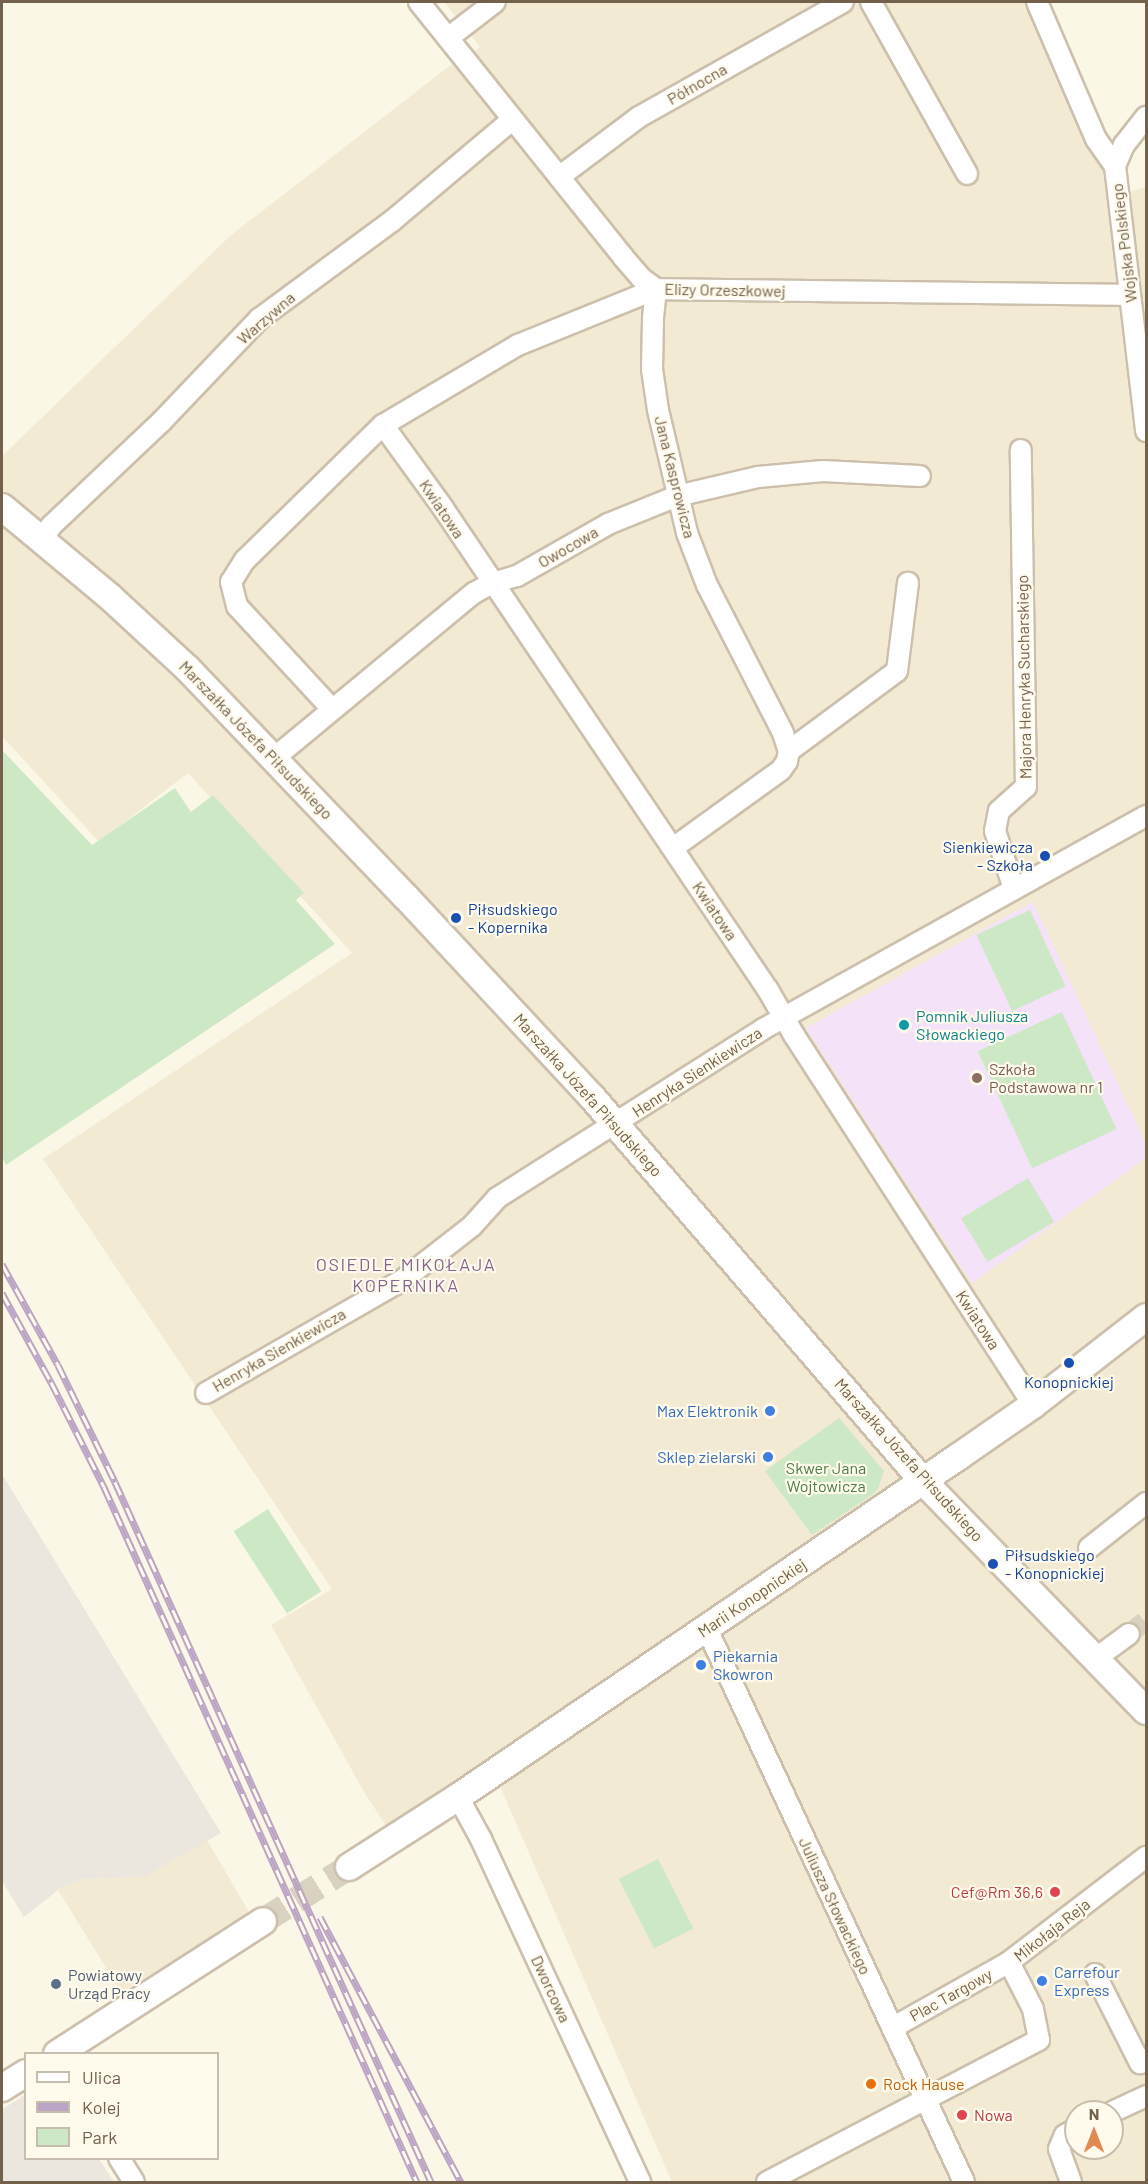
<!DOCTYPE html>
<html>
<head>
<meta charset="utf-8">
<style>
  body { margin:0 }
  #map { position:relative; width:1148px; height:2184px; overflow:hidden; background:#fbf7e6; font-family:Barlow,sans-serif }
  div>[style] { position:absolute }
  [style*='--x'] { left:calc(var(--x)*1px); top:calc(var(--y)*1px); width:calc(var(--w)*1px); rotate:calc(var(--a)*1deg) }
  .residential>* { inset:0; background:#f3ead4 }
  .industrial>* { inset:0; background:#ebe7df }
  .education>* { inset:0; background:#f3e2f8 }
  .green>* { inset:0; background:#cde8c5; transform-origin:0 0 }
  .minor-tunnel>* { height:20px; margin-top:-10px; transform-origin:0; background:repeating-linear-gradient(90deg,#d9d2c0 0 20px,transparent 0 30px) }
  .tertiary-tunnel>* { height:26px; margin-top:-13px; transform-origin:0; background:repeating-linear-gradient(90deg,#d9d2c0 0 26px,transparent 0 39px) }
  .roads { filter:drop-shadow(2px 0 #ccc0ac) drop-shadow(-2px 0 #ccc0ac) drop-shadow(0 2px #ccc0ac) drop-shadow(0 -2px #ccc0ac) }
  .minor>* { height:20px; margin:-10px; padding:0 10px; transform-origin:10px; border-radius:10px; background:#fff }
  .tertiary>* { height:26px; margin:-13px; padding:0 13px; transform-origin:13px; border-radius:13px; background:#fff }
  .rail>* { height:7px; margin-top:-3.5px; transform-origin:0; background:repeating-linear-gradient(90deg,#fefaec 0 14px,#bba4c4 0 28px); box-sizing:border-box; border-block:2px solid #bba4c4 }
  .dots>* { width:16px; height:16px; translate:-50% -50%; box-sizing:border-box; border:3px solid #fefaec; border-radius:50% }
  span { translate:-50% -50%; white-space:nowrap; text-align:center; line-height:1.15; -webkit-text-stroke:4.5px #fefaec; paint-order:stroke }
  .street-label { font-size:16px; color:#73614c }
  .transit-label { font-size:16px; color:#164399 }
  .right { translate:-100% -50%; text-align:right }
  .left { translate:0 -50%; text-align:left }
  .culture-label { font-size:16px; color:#0d838f }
  .education-label { font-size:16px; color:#785e54 }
  .shop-label { font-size:16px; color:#366cbe }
  .park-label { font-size:16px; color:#4e7e47 }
  .health-label { font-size:16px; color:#be3a42 }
  .service-label { font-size:16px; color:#4e5e75 }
  .food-label { font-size:16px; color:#c56008 }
  .neighbourhood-label { font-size:18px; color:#89638f; letter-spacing:1.5px }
  .frame { position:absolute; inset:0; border:3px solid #73614c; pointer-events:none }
  .legend { position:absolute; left:24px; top:2052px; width:195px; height:108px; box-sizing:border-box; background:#fefaec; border:2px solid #c6bdac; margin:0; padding:8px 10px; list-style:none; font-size:18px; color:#73614c }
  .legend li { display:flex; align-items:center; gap:12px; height:30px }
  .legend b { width:30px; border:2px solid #c6bdac }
  .north { position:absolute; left:1064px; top:2100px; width:60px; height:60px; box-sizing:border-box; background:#fefaec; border:2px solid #c6bdac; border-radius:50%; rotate:0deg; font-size:16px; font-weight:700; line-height:24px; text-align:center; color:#73614c }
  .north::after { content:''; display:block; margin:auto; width:21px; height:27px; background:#e08950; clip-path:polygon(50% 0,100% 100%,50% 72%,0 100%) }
</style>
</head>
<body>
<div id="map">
  <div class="residential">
    <i style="clip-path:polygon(evenodd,444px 2px,1034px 2px,1102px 146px,1110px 197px,1146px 187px,1146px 2182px,672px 2182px,489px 1761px,390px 1832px,364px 1792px,271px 1625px,332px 1589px,43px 1159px,352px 953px,188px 773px,99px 842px,2px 736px,2px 456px,230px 236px,448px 67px,480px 47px,444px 2px,1076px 2112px,1112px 2112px,1112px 2148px,1076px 2148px,1076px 2112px)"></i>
    <i style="clip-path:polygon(207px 1840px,252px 1917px,121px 1992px,58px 1890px,82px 1879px,144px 1877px)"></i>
  </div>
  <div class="industrial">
    <i style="clip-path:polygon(2px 1474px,221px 1833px,144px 1877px,82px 1879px,58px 1890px,24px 1917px,2px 1881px)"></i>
    <i style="clip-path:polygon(25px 2095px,26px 2158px,99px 2159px,114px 2182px,2px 2182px,2px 2109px)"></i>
  </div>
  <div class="education">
    <i style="clip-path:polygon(1033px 902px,1139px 1129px,1146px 1149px,1146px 1158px,972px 1283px,806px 1028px)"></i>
  </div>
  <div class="green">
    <i style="clip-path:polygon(2px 750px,92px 845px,175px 788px,191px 812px,213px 795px,304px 893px,296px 900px,335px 944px,6px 1165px,2px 1157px)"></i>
    <i style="left:1030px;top:910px;width:84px;height:59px;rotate:65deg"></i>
    <i style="left:1062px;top:1012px;width:129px;height:93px;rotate:65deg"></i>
    <i style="left:1028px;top:1178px;width:51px;height:78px;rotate:59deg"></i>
    <i style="clip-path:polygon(839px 1418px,884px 1471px,878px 1489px,872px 1495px,812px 1535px,765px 1471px)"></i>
    <i style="left:268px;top:1509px;width:98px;height:41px;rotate:57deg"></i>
    <i style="left:658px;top:1859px;width:78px;height:44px;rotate:63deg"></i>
  </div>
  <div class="minor-tunnel">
    <i style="--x:1129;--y:1634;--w:22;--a:-39"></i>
  </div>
  <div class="tertiary-tunnel">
    <i style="--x:263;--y:1921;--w:102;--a:-32.1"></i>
  </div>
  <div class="roads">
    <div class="minor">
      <i style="--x:419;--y:2;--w:327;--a:51.3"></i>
      <i style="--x:623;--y:257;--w:28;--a:49"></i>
      <i style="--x:641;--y:278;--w:19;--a:36"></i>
      <i style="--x:656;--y:289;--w:474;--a:0.7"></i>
      <i style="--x:871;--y:2;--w:197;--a:60.8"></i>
      <i style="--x:1037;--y:2;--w:149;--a:66.7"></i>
      <i style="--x:1096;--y:139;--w:33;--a:55"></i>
      <i style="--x:1115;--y:166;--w:267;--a:83.3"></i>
      <i style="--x:448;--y:38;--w:59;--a:-37.5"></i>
      <i style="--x:1115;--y:166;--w:23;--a:-67"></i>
      <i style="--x:1124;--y:145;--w:36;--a:-52"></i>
      <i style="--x:559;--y:177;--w:100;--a:-36.9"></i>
      <i style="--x:639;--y:117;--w:234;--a:-29.4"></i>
      <i style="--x:656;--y:289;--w:29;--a:96"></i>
      <i style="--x:653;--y:318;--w:51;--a:91.1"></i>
      <i style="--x:652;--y:369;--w:41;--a:81.7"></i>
      <i style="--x:658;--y:410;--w:126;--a:76.7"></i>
      <i style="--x:687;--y:533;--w:56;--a:69"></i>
      <i style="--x:707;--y:585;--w:166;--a:62.8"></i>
      <i style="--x:783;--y:733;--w:19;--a:72"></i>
      <i style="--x:383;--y:425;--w:102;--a:54.1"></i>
      <i style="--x:443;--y:508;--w:581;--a:56.01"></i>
      <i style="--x:768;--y:990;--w:52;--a:60"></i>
      <i style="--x:794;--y:1035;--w:440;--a:57.1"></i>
      <i style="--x:42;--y:540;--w:17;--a:-57"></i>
      <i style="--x:51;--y:526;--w:153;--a:-43.4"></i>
      <i style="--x:162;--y:421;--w:141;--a:-46.4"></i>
      <i style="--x:259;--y:319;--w:165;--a:-36.4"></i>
      <i style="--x:392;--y:221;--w:157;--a:-40.1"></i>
      <i style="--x:332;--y:709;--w:140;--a:-132.7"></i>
      <i style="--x:237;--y:606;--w:25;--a:-104"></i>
      <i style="--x:231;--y:582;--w:26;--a:-58"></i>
      <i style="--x:245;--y:560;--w:193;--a:-44.4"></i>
      <i style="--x:383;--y:425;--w:157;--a:-30.7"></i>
      <i style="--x:518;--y:345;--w:149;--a:-22.1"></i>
      <i style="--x:273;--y:759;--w:261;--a:-39.6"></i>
      <i style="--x:474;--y:593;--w:21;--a:-29"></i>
      <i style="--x:492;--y:583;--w:26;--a:-16"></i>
      <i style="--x:517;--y:576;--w:105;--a:-29.7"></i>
      <i style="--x:608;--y:524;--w:74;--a:-22.1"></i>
      <i style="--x:677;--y:496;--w:83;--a:-13.2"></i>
      <i style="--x:758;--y:477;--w:65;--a:-5.3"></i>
      <i style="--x:823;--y:471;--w:97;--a:3"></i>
      <i style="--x:673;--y:848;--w:133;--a:-35.8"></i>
      <i style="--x:781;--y:770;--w:11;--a:-56"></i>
      <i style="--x:787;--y:761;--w:10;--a:-79"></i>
      <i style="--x:789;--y:751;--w:134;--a:-36.5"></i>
      <i style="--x:897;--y:671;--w:89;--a:-82.9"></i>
      <i style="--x:1014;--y:889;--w:61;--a:-108.1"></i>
      <i style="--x:995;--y:831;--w:20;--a:-79"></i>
      <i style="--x:999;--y:811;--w:36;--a:-42"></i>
      <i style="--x:1026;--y:787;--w:337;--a:-90.9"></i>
      <i style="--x:206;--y:1393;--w:228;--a:-29.9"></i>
      <i style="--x:404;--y:1279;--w:86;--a:-37.9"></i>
      <i style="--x:472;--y:1226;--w:38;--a:-48"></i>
      <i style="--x:497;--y:1198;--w:315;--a:-32.4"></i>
      <i style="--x:763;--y:1029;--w:438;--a:-29.1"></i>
      <i style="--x:1089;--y:1548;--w:73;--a:-38.3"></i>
      <i style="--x:707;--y:1629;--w:610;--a:65.07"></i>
      <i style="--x:1095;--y:1659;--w:42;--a:-36.3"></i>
      <i style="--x:458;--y:1797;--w:48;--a:61.3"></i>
      <i style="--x:481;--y:1839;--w:378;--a:65.1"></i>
      <i style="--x:1095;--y:1974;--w:100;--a:63.2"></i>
      <i style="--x:1140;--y:2063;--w:7;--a:-34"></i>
      <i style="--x:892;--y:2028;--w:134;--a:-29.4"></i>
      <i style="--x:1009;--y:1962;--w:173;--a:-37.5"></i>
      <i style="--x:1112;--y:2112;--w:38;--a:-25"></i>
      <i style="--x:119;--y:2158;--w:28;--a:58"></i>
      <i style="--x:767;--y:2182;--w:307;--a:-27.6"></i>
      <i style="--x:1039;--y:2040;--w:32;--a:-101"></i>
      <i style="--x:1033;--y:2009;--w:53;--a:-117.1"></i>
      <i style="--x:1071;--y:2182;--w:35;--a:-110"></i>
      <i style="--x:1059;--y:2149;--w:15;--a:-67"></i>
      <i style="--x:1065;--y:2135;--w:13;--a:-29"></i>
    </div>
    <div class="tertiary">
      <i style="--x:2;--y:507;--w:141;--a:39.8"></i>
      <i style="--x:110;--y:597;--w:105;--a:42.7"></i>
      <i style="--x:187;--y:668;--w:317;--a:46.3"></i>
      <i style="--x:406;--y:897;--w:273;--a:47.1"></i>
      <i style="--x:592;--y:1097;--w:507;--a:49.24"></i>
      <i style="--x:923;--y:1481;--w:320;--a:45.9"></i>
      <i style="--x:349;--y:1867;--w:130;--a:-32.7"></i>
      <i style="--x:458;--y:1797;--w:605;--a:-34.22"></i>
      <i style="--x:958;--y:1457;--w:91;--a:-34.7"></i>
      <i style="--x:1033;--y:1405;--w:143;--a:-37.9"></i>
      <i style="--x:57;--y:2054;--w:245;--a:-32.8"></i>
      <i style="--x:2;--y:2088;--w:28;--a:-32"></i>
    </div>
  </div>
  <div class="rail">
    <i style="--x:2;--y:1264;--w:115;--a:61"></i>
    <i style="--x:58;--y:1365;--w:130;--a:64"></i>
    <i style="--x:115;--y:1482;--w:768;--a:65.7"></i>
    <i style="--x:2;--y:1293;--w:102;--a:61.2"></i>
    <i style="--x:51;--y:1382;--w:118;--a:63.2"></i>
    <i style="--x:104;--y:1487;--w:762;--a:65.76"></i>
    <i style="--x:320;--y:1917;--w:300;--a:62"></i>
  </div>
  <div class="dots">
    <i style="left:1045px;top:856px;background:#1a4fb4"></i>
    <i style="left:456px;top:918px;background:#1a4fb4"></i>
    <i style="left:904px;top:1025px;background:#0f9aa8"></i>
    <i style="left:977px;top:1078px;background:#8d6e63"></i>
    <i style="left:1069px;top:1363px;background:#1a4fb4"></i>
    <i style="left:770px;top:1411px;background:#3f7fe0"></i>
    <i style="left:768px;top:1457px;background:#3f7fe0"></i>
    <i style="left:993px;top:1564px;background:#1a4fb4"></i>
    <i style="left:701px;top:1665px;background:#3f7fe0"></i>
    <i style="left:1055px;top:1892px;background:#e0444e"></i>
    <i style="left:1042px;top:1981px;background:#3f7fe0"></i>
    <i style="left:56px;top:1984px;background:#5c6f8a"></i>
    <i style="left:871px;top:2084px;background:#e8710a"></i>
    <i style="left:962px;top:2115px;background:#e0444e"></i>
  </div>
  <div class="street-label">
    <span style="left:697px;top:84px;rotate:-30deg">Północna</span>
    <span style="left:1124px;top:243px;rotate:-97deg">Wojska Polskiego</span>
    <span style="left:725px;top:290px;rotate:1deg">Elizy Orzeszkowej</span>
    <span style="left:266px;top:318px;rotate:-41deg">Warzywna</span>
    <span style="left:675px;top:477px;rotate:76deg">Jana Kasprowicza</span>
    <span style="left:442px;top:509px;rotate:56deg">Kwiatowa</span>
    <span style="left:568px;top:547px;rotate:-30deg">Owocowa</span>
    <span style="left:1024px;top:677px;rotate:-91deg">Majora Henryka Sucharskiego</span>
    <span style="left:256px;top:740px;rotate:46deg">Marszałka Józefa Piłsudskiego</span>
    <span style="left:715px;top:911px;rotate:56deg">Kwiatowa</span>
    <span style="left:697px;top:1072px;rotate:-33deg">Henryka Sienkiewicza</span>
    <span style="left:588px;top:1095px;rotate:48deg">Marszałka Józefa Piłsudskiego</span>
    <span style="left:978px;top:1320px;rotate:57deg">Kwiatowa</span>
    <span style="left:279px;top:1350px;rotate:-30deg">Henryka Sienkiewicza</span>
    <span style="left:909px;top:1460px;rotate:48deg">Marszałka Józefa Piłsudskiego</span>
    <span style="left:752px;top:1598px;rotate:-34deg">Marii Konopnickiej</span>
    <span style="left:835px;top:1906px;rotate:65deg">Juliusza Słowackiego</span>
    <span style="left:1052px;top:1930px;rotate:-38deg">Mikołaja Reja</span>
    <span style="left:551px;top:1989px;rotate:65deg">Dworcowa</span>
    <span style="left:951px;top:1995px;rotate:-29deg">Plac Targowy</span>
  </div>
  <div class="transit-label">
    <span class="right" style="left:1033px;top:856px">Sienkiewicza<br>- Szkoła</span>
    <span class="left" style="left:468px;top:918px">Piłsudskiego<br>- Kopernika</span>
    <span style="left:1069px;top:1382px">Konopnickiej</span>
    <span class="left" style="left:1005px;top:1564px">Piłsudskiego<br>- Konopnickiej</span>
  </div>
  <div class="culture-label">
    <span class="left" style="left:916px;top:1025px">Pomnik Juliusza<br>Słowackiego</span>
  </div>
  <div class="education-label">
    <span class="left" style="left:989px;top:1078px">Szkoła<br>Podstawowa nr 1</span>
  </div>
  <div class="shop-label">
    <span class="right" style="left:758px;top:1411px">Max Elektronik</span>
    <span class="right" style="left:756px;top:1457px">Sklep zielarski</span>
    <span class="left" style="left:713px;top:1665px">Piekarnia<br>Skowron</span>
    <span class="left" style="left:1054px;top:1981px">Carrefour<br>Express</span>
  </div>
  <div class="park-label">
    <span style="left:826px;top:1477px">Skwer Jana<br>Wojtowicza</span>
  </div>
  <div class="health-label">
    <span class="right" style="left:1043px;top:1892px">Cef@Rm 36,6</span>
    <span class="left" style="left:974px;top:2115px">Nowa</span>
  </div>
  <div class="service-label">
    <span class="left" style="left:68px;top:1984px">Powiatowy<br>Urząd Pracy</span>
  </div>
  <div class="food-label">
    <span class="left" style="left:883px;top:2084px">Rock Hause</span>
  </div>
  <div class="neighbourhood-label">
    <span style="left:406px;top:1275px">OSIEDLE MIKOŁAJA<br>KOPERNIKA</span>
  </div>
  <div class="frame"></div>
  <ul class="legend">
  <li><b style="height:8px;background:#fff"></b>Ulica</li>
  <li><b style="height:8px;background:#bba4c4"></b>Kolej</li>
  <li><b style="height:16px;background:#cde8c5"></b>Park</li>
  </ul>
  <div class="north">N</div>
</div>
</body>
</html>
